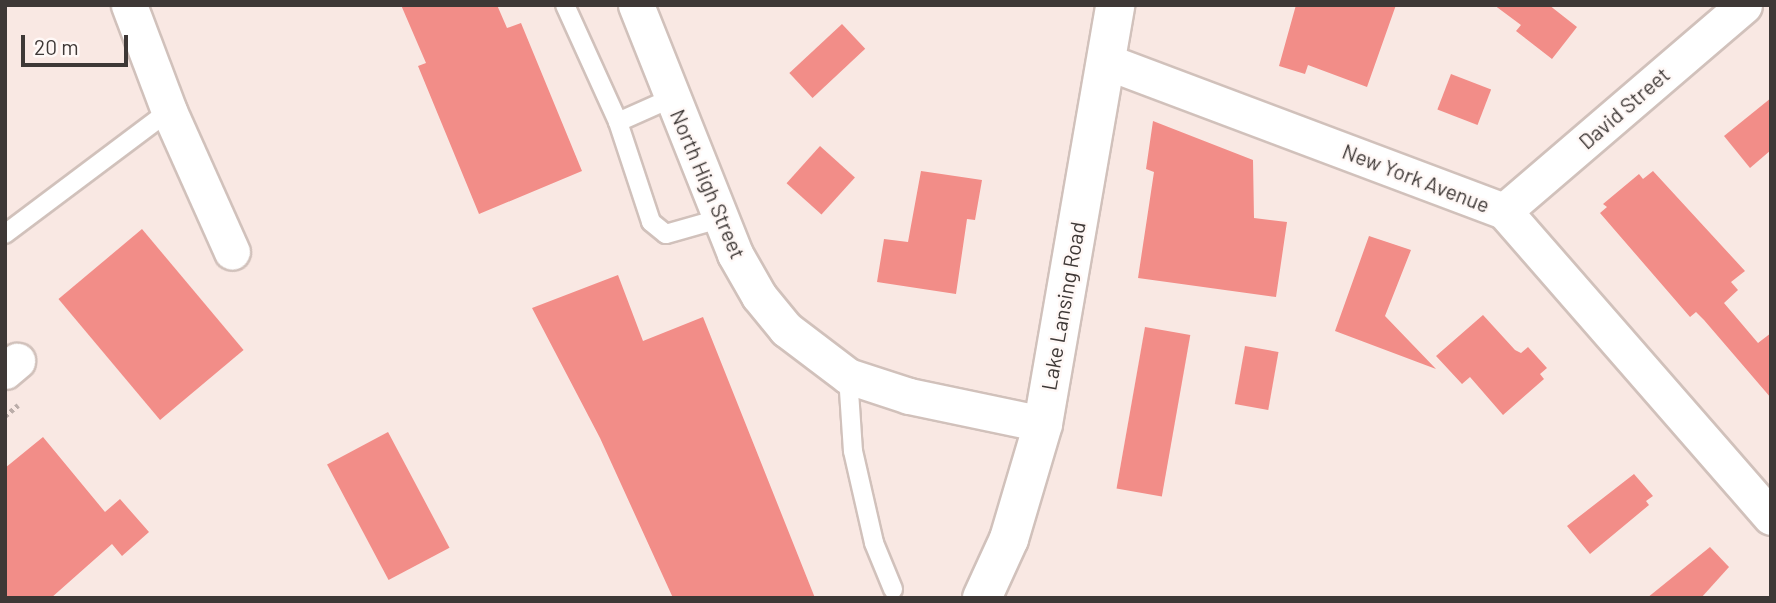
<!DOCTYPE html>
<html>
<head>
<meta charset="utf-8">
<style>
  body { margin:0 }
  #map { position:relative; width:1776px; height:603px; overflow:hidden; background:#f9e8e3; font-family:Barlow,sans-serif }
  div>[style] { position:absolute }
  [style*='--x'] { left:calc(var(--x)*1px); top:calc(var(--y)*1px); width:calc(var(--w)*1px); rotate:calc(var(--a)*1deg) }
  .building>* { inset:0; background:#f28d88; transform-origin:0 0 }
  .path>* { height:4.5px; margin-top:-2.25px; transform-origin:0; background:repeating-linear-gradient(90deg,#bbada9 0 3.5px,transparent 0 7px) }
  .roads { filter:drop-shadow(2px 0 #d1c1bb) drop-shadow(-2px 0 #d1c1bb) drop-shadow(0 2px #d1c1bb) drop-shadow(0 -2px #d1c1bb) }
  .lane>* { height:18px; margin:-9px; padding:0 9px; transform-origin:9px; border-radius:9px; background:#fff }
  .street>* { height:35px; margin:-17.5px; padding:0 17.5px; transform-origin:17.5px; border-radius:17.5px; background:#fff }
  .secondary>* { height:38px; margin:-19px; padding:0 19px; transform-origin:19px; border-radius:19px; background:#fff }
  span { translate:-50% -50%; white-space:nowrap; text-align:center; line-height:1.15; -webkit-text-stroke:5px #fff8f6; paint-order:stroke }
  .street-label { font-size:21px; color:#3e3836 }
  .frame { position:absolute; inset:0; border:7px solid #3e3836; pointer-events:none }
  .scale { position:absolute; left:21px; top:35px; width:107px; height:32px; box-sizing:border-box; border:4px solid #3e3836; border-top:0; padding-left:9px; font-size:21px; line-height:24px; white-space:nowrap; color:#3e3836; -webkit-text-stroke:5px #fff8f6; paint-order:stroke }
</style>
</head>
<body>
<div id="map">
  <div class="building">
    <i style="clip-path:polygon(401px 5px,497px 5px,507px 28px,521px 23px,582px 171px,479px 214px,418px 66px,426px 63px)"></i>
    <i style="clip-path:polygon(1296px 5px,1396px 5px,1367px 87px,1308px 65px,1305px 74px,1279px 66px)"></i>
    <i style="clip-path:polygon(1494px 5px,1549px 5px,1577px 27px,1552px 59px,1516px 31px,1521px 25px)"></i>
    <i style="left:842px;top:24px;width:34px;height:72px;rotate:47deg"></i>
    <i style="left:1451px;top:74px;width:43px;height:38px;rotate:21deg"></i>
    <i style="clip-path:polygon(1771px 98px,1771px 150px,1750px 168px,1724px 136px)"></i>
    <i style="clip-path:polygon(1153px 121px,1253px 160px,1254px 218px,1287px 222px,1276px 297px,1138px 278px,1154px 172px,1146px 169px)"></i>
    <i style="left:820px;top:146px;width:47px;height:50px;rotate:42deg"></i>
    <i style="clip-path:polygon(921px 171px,982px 180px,975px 220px,967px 219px,956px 294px,877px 282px,884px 239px,908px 242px)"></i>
    <i style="clip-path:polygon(1653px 171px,1745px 271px,1731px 282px,1738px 290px,1724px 303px,1758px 343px,1771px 333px,1771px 398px,1704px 320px,1696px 312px,1690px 317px,1600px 213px,1607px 207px,1603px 204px,1639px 174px,1643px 179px)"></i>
    <i style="left:142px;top:229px;width:158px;height:109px;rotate:50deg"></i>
    <i style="clip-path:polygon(1369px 236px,1411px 250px,1385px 316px,1436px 369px,1335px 331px)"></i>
    <i style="clip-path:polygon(618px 275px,643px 341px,703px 317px,815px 598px,673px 598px,600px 438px,532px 308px)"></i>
    <i style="clip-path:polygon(1483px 315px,1515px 350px,1521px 353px,1528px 347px,1547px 368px,1540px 374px,1544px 379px,1503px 415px,1470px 377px,1462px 384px,1436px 356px)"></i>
    <i style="left:1145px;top:327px;width:46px;height:164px;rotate:10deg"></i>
    <i style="left:1245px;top:346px;width:34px;height:59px;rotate:10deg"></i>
    <i style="left:388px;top:432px;width:131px;height:69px;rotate:62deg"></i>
    <i style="clip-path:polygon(43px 437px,105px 512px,120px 499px,149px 532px,122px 556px,112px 544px,51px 598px,5px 598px,5px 468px)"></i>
    <i style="clip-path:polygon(1634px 474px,1653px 496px,1646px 501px,1649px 505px,1590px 554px,1567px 526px)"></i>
    <i style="clip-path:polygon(1710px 547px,1729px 567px,1701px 598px,1647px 598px)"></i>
  </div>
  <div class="path">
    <i style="--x:5;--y:416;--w:17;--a:-40"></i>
  </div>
  <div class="roads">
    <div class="lane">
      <i style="--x:565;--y:5;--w:128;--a:65.6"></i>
      <i style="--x:618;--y:122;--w:59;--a:-24"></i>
      <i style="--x:618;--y:122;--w:105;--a:71.7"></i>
      <i style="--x:651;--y:222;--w:19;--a:39"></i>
      <i style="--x:666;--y:234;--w:55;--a:-15.8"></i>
      <i style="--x:5;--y:234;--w:205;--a:-36.9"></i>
      <i style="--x:848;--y:376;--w:75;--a:86.2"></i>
      <i style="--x:853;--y:451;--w:94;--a:77.1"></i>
      <i style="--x:874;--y:543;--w:50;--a:67.6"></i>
    </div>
    <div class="street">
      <i style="--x:129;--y:5;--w:113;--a:69.3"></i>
      <i style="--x:169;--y:111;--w:154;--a:65.9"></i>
      <i style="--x:636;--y:5;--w:268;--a:68.3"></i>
      <i style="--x:735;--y:254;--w:48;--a:60.3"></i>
      <i style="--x:759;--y:296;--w:43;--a:50.7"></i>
      <i style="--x:786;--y:329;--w:78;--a:37.2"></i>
      <i style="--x:848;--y:376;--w:64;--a:18.2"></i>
      <i style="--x:909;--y:396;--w:137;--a:11.8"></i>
      <i style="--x:1105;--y:61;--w:426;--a:20.6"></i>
      <i style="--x:1504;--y:211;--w:406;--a:48.9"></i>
      <i style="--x:1504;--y:211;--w:316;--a:-40.6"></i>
      <i style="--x:5;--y:371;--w:16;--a:-40"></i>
    </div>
    <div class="secondary">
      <i style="--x:982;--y:598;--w:65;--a:-65.4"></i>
      <i style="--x:1009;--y:539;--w:120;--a:-73.5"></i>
      <i style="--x:1043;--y:424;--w:425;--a:-80.2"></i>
    </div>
  </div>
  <div class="street-label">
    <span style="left:1624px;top:108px;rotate:-41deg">David Street</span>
    <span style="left:1416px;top:178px;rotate:21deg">New York Avenue</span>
    <span style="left:708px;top:184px;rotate:67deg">North High Street</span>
    <span style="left:1063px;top:306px;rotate:-80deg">Lake Lansing Road</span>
  </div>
  <div class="frame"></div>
  <div class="scale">20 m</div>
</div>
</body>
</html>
